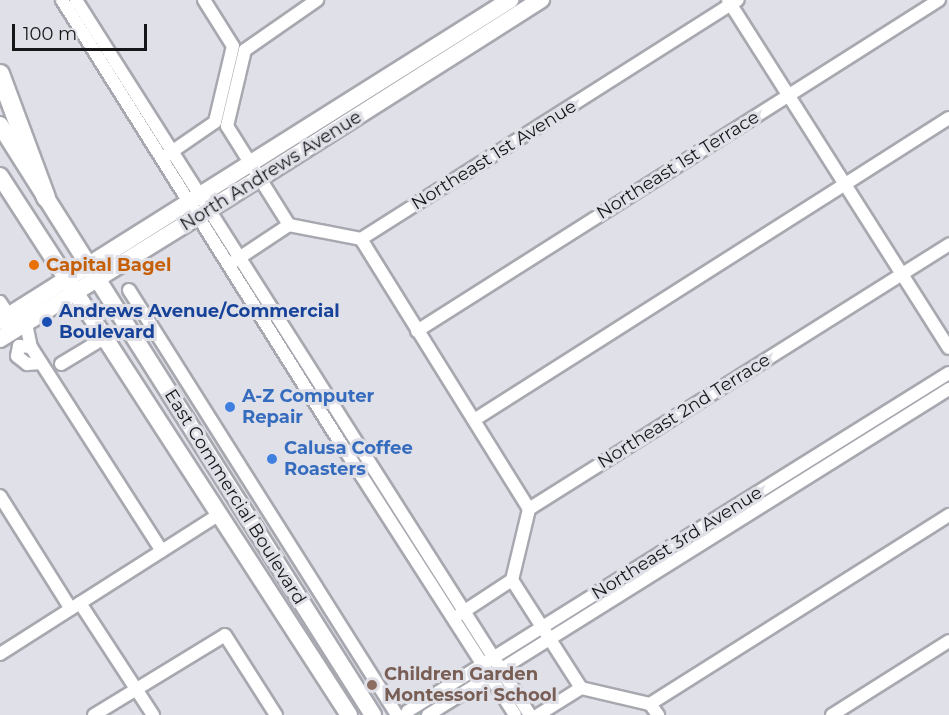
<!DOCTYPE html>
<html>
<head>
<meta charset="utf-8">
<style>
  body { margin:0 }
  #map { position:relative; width:949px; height:715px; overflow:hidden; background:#e0e0e8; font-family:Montserrat,sans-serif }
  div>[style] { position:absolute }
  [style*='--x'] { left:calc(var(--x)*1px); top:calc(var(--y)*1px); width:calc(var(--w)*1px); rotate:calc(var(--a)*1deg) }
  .green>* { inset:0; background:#c2dabc }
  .roads { filter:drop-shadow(2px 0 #a8a8b0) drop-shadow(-2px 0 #a8a8b0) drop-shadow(0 2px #a8a8b0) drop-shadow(0 -2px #a8a8b0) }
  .minor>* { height:12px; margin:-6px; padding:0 6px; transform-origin:6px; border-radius:6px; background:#fff }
  .major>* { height:16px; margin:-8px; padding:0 8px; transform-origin:8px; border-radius:8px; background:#fff }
  .highway>* { height:18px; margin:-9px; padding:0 9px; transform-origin:9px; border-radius:9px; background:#fff }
  .dots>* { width:16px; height:16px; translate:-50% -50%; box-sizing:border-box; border:3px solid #e0e0e8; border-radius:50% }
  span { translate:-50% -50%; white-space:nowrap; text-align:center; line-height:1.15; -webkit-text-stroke:6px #e0e0e8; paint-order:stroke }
  .street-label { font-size:18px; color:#161619 }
  .food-label { font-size:18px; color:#c56008; font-weight:700 }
  .left { translate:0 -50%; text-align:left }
  .transit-label { font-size:18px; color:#164399; font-weight:700 }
  .shop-label { font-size:18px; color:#366cbe; font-weight:700 }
  .education-label { font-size:18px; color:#785e54; font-weight:700 }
  .scale { position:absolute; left:12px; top:24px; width:135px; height:27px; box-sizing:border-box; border:3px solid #161619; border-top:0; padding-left:8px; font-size:18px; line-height:21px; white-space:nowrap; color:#161619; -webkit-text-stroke:4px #e0e0e8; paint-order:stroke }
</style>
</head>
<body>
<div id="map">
  <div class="green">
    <i style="clip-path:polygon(212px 219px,494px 661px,949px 376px,949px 386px,498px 668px,527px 715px,517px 715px,490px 673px,424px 715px,412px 715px,486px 666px,206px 223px)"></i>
  </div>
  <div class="roads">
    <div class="minor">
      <i style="--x:62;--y:0;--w:528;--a:57.85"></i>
      <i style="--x:343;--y:447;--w:318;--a:57.3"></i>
      <i style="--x:76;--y:0;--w:847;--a:57.59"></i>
      <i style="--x:204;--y:0;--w:54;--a:57.8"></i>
      <i style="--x:728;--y:0;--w:412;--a:57.6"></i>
      <i style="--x:227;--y:126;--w:78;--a:-76.7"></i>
      <i style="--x:245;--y:50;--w:88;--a:-34.8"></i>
      <i style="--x:227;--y:126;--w:117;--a:57.9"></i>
      <i style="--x:167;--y:155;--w:58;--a:-34.5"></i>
      <i style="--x:215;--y:122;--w:78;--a:-76.7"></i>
      <i style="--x:361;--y:239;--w:318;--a:58.1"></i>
      <i style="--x:233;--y:262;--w:67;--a:-33.5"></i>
      <i style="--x:289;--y:225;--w:73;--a:11"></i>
      <i style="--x:361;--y:239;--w:446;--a:-32.4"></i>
      <i style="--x:129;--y:290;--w:502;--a:57.76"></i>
      <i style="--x:0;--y:302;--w:22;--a:56"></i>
      <i style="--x:26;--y:324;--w:24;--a:78"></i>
      <i style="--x:31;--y:347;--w:242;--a:57.3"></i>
      <i style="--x:417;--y:331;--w:618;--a:-32.38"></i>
      <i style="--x:31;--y:347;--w:12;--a:-175"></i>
      <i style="--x:19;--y:346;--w:10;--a:101"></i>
      <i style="--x:17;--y:356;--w:13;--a:39"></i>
      <i style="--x:27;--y:364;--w:14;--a:-4"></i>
      <i style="--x:61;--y:364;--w:50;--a:-31.2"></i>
      <i style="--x:474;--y:420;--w:563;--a:-32.45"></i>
      <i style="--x:0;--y:496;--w:133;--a:57.9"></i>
      <i style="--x:512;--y:580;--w:128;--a:57.4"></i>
      <i style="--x:80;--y:603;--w:134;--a:56.9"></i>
      <i style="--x:460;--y:614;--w:62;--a:-33.2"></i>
      <i style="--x:512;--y:580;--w:73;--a:-76.5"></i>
      <i style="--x:529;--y:509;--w:497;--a:-32.2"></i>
      <i style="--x:0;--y:654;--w:261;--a:-32.5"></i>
      <i style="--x:650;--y:704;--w:14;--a:54"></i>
      <i style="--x:94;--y:715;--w:153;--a:-31.4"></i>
      <i style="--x:225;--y:635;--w:95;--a:57.5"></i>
      <i style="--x:406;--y:715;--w:4;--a:-63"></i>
      <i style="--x:408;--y:711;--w:638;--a:-32"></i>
      <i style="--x:428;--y:715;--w:615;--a:-32.04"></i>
      <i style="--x:538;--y:715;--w:51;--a:-32.1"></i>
      <i style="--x:581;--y:688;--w:71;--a:13.1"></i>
      <i style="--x:650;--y:704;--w:354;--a:-32.3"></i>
      <i style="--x:832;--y:715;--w:138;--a:-32.3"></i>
    </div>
    <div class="major">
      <i style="--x:0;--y:125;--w:698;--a:57.7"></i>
      <i style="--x:0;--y:176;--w:642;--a:57.08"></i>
      <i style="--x:0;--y:321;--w:603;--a:-32.19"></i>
      <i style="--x:0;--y:339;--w:306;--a:-31.8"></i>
      <i style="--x:260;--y:178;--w:333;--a:-32.4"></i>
    </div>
    <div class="highway">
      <i style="--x:0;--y:74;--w:132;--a:69.6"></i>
    </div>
  </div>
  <div class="dots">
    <i style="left:34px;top:265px;background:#e8710a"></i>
    <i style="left:47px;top:322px;background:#1a4fb4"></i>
    <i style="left:230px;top:407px;background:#3f7fe0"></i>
    <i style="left:272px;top:459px;background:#3f7fe0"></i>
    <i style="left:372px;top:685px;background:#8d6e63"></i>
  </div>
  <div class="street-label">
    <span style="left:494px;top:155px;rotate:-32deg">Northeast 1st Avenue</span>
    <span style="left:678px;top:165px;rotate:-32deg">Northeast 1st Terrace</span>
    <span style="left:271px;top:171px;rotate:-32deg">North Andrews Avenue</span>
    <span style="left:684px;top:411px;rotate:-32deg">Northeast 2nd Terrace</span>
    <span style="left:235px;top:497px;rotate:58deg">East Commercial Boulevard</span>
    <span style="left:677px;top:543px;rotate:-32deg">Northeast 3rd Avenue</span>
  </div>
  <div class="food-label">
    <span class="left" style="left:46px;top:265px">Capital Bagel</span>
  </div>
  <div class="transit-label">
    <span class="left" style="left:59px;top:322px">Andrews Avenue/Commercial<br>Boulevard</span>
  </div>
  <div class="shop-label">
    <span class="left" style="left:242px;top:407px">A-Z Computer<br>Repair</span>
    <span class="left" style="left:284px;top:459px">Calusa Coffee<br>Roasters</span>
  </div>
  <div class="education-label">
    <span class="left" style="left:384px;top:685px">Children Garden<br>Montessori School</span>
  </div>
  <div class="scale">100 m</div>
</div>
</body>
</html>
